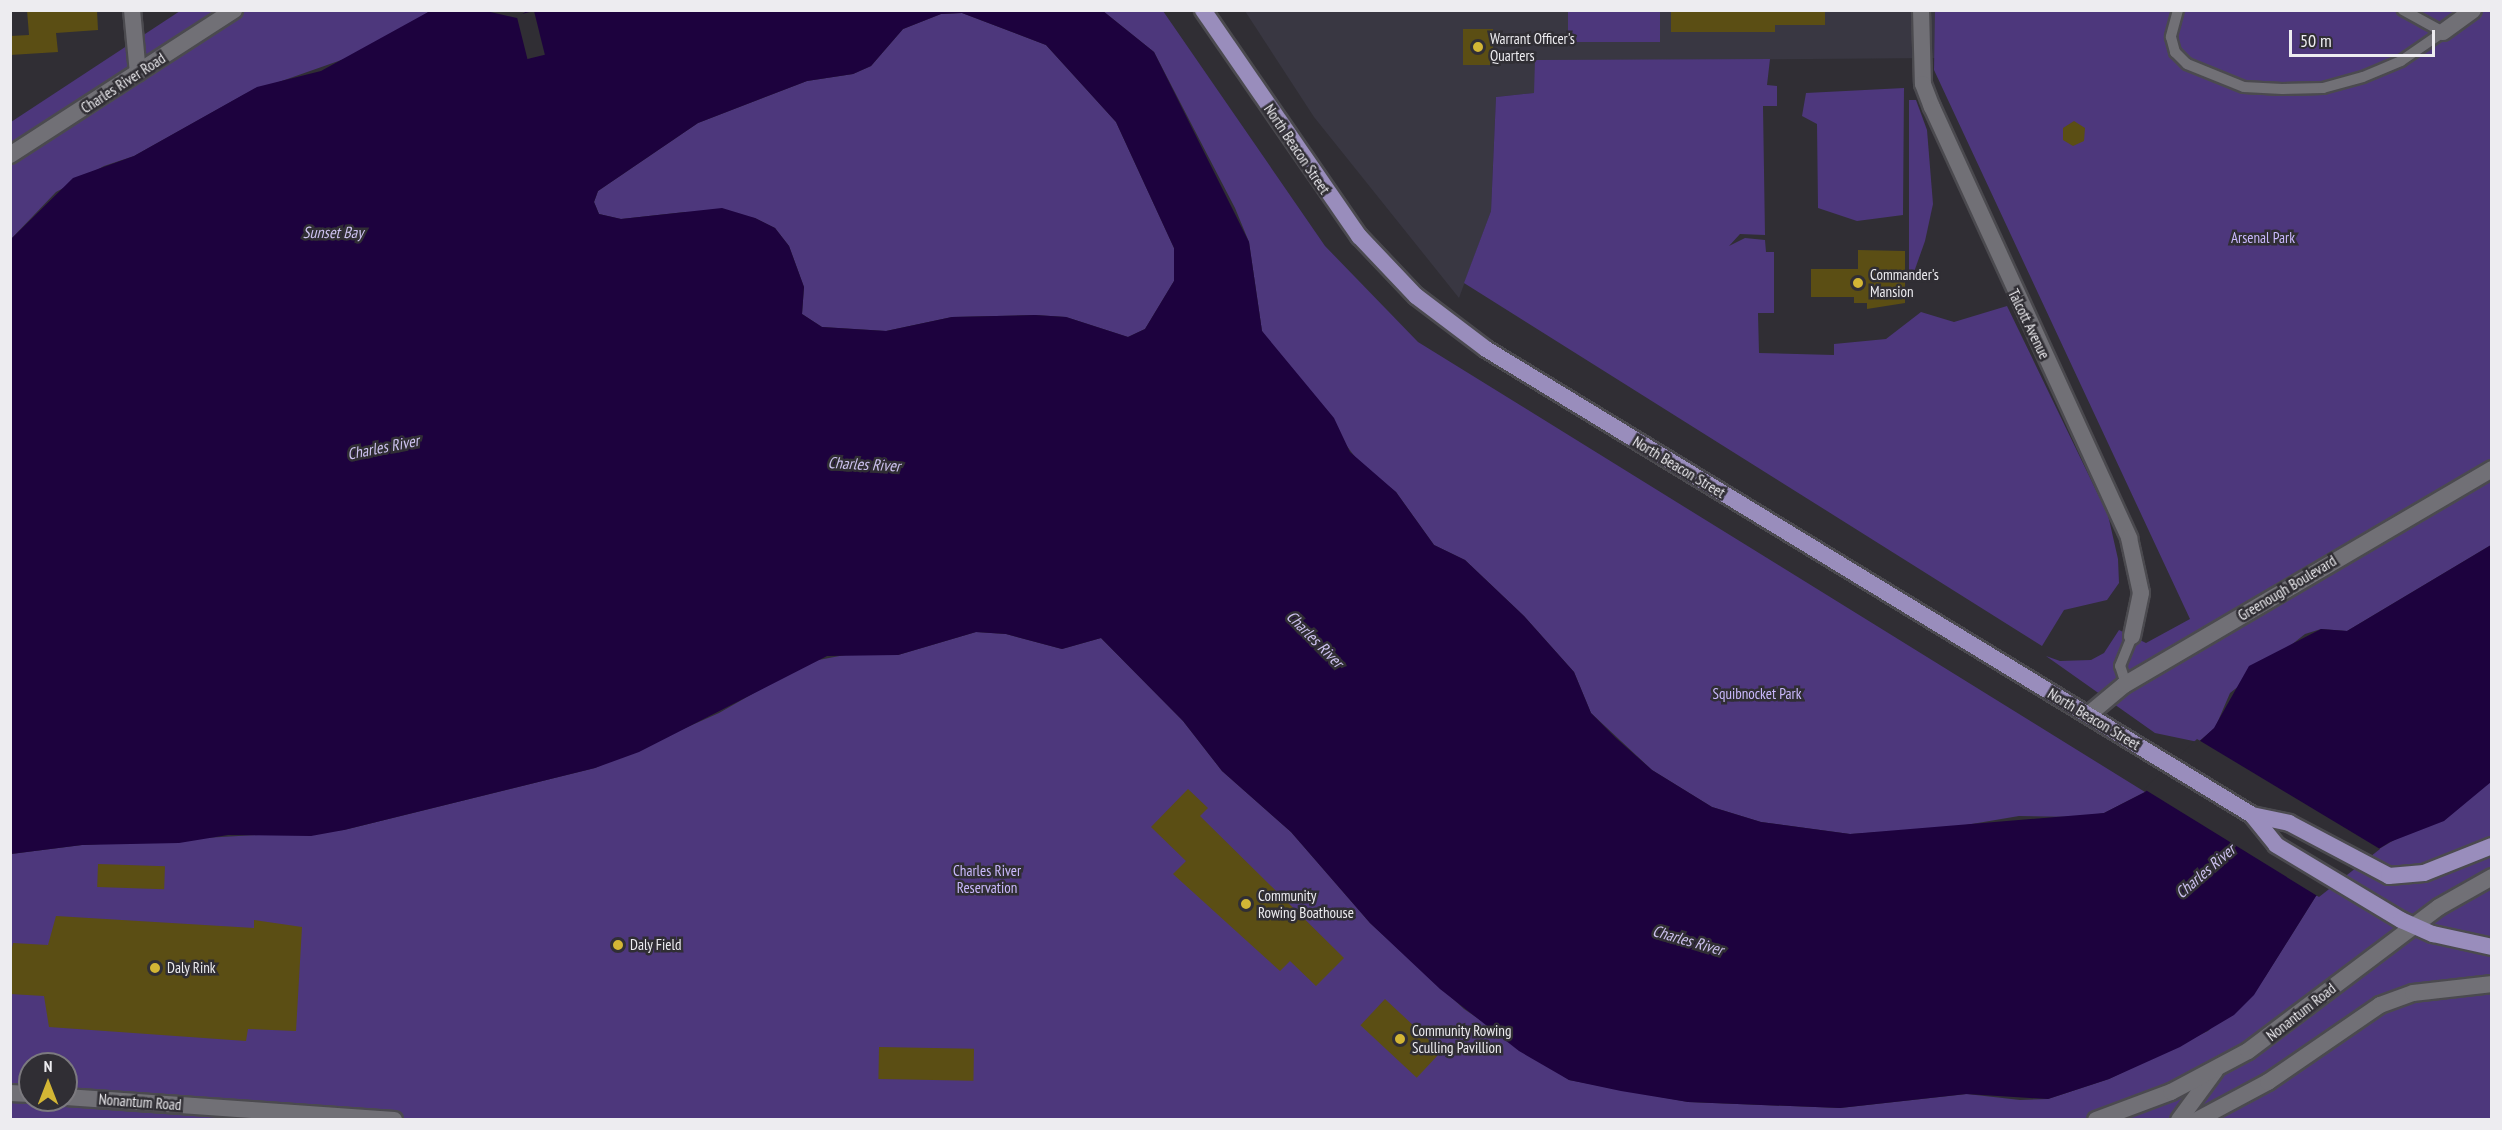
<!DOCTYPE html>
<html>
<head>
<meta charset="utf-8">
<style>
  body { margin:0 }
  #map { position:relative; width:2502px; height:1130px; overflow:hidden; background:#302e34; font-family:"PT Sans Narrow",sans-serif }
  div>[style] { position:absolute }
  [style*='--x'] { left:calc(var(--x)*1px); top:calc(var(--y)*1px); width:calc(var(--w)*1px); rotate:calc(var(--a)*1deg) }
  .built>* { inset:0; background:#393742 }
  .green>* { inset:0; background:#4d377c; transform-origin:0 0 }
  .water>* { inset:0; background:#1d023e }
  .pier>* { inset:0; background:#302e34; transform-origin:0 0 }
  .building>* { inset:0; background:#5b4e14; transform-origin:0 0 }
  .roads { filter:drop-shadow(2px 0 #4b4a4f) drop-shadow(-2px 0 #4b4a4f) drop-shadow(0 2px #4b4a4f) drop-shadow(0 -2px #4b4a4f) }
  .service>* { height:10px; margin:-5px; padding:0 5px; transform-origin:5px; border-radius:5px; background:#717076 }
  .minor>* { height:16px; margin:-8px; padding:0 8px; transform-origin:8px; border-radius:8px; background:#717076 }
  .tertiary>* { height:16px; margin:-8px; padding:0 8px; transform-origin:8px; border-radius:8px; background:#717076 }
  .secondary>* { height:16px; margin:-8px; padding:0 8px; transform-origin:8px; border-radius:8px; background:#717076 }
  .primary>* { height:16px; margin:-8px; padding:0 8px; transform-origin:8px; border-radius:8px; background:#998dbc }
  .dots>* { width:16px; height:16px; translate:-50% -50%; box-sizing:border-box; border:3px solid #302e34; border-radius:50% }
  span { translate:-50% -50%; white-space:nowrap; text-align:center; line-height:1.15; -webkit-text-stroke:5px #302e34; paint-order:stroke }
  .poi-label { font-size:15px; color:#edecf0 }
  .left { translate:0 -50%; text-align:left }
  .street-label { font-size:15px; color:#edecf0 }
  .park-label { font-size:15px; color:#cab9fc }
  .water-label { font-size:16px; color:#ccc1ee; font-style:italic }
  .frame { position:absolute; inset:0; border:12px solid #edecf0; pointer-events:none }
  .north { position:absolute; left:18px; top:1052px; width:60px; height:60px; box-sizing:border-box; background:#302e34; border:2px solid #7c7a7f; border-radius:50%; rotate:0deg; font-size:16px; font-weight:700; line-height:24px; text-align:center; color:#edecf0 }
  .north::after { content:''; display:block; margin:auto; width:21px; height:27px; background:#d3b635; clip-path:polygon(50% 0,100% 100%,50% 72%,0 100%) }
  .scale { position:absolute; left:2289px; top:30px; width:146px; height:27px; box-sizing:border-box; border:3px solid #edecf0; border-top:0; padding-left:8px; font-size:18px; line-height:21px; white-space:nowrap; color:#edecf0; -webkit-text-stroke:4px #302e34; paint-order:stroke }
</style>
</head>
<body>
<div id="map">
  <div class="built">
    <i style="clip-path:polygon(1245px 11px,1935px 11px,1935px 58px,1660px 60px,1534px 93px,1496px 97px,1491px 211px,1459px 298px,1314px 117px)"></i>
  </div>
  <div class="green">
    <i style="clip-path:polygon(180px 11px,430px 11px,364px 52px,245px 94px,134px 156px,104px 166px,56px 192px,11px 239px,11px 122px)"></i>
    <i style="clip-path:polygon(1103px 11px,1163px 11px,1325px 246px,1418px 342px,2145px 792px,2104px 813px,2081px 817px,2019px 816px,1948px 828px,1850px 834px,1761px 822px,1712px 807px,1652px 770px,1591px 713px,1574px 672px,1524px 616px,1465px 560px,1434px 545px,1396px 492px,1362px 466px,1279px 357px,1262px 331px,1249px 242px,1235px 208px,1154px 52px)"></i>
    <i style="left:1568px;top:11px;width:92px;height:31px"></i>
    <i style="clip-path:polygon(1935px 11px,2491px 11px,2491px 545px,2347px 631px,2321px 629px,2305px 634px,2230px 693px,2215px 728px,2198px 742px,2155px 733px,2046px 656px,2060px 661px,2091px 660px,2104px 653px,2119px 630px,2146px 643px,2190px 619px,1934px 70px)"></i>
    <i style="clip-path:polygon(962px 13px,1046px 45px,1116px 122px,1174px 248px,1174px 281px,1145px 329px,1128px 337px,1066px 317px,1035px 315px,952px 317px,886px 331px,822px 327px,802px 314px,804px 287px,789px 246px,775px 228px,755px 218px,685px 212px,621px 219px,599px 214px,594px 202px,598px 191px,698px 123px,807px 81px,853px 74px,871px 66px,903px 29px,941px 14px)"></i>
    <i style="clip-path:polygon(1770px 59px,1767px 85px,1777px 86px,1777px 106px,1763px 106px,1765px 235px,1740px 234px,1729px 246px,1745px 238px,1765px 240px,1766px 252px,1774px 252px,1774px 313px,1758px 313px,1759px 353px,1834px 355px,1834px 344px,1886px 339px,1921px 312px,1954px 322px,2007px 306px,2108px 515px,2118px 559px,2119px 583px,2107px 600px,2064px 610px,2042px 646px,1464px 283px,1491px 211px,1496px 97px,1534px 93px,1535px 60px)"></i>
    <i style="clip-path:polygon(1904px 88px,1903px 215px,1857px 221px,1818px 208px,1817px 124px,1802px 116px,1806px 93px)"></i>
    <i style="clip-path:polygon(1909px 100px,1916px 100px,1927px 130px,1933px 204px,1925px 241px,1914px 272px,1909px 272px)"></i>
    <i style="clip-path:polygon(evenodd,976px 632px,1006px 634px,1062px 649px,1101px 638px,1183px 721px,1222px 771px,1291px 832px,1370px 923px,1464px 1009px,1569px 1080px,1688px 1102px,1840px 1108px,1967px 1094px,2020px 1100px,2048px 1099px,2109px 1079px,2208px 1031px,2265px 977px,2316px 896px,2344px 870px,2491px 782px,2491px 1119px,11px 1120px,11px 854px,82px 845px,344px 830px,595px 768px,719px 713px,808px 662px,850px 654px,898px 655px,976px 632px,30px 1064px,66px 1064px,66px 1100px,30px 1100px,30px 1064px)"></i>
  </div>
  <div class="water">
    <i style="clip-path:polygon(evenodd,528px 10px,1103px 11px,1154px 52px,1249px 242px,1262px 331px,1334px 418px,1350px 452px,1396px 492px,1434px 545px,1465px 560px,1524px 616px,1574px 672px,1591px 713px,1616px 738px,1652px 770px,1712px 807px,1761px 822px,1850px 834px,2104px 813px,2145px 792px,2214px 728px,2249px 666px,2321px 629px,2347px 631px,2491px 545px,2491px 782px,2444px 821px,2390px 842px,2344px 870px,2316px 896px,2254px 995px,2234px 1015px,2180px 1047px,2109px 1079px,2048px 1099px,1966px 1094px,1840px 1108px,1688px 1102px,1621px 1091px,1569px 1080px,1519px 1051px,1440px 989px,1370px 923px,1291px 832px,1222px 771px,1183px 721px,1101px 638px,1062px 649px,1006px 634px,976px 632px,898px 655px,827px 656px,639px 752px,595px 768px,344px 830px,311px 836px,228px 835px,179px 843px,82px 845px,11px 854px,11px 239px,73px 178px,134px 156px,257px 87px,321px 71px,430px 11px,486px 11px,517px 18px,528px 10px,962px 13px,1046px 45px,1116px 122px,1174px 248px,1174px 281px,1145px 329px,1128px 337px,1066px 317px,1035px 315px,952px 317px,886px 331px,822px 327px,802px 314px,804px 287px,789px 246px,775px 228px,755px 218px,722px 208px,621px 219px,599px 214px,594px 202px,598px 191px,698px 123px,807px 81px,853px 74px,871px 66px,903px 29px,941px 14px,962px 13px)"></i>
  </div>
  <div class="pier">
    <i style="left:534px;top:11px;width:45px;height:18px;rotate:76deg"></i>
    <i style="clip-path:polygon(2197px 739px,2380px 849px,2319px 897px,2144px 789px)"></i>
  </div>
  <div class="building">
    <i style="clip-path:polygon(27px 10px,97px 10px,98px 30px,56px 33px,58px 52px,10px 55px,10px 36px,29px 35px)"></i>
    <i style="clip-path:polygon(1671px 10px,1825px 10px,1825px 25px,1775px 25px,1775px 32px,1671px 32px)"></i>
    <i style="left:1463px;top:29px;width:30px;height:36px"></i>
    <i style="clip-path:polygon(2074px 121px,2085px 128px,2084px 141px,2073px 146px,2063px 140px,2063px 128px)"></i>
    <i style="clip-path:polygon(1858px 250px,1905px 251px,1905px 303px,1867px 309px,1867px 303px,1854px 303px,1854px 297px,1811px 297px,1811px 269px,1858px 269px)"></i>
    <i style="clip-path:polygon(1188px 789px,1208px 808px,1200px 816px,1344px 958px,1316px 986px,1290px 961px,1280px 971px,1173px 874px,1186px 861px,1151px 827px)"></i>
    <i style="left:98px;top:864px;width:67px;height:23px;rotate:2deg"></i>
    <i style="clip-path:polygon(56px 916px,254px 928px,254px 920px,302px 927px,296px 1031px,248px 1029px,246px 1041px,49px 1027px,44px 996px,10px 994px,10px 958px,13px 943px,48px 945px)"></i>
    <i style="left:1385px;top:999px;width:77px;height:36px;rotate:43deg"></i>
    <i style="left:879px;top:1047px;width:95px;height:32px;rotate:1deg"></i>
  </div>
  <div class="roads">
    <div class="service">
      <i style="--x:2178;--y:10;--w:28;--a:105"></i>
      <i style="--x:2171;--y:37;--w:16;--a:75"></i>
      <i style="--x:2175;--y:52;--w:17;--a:45"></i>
      <i style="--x:2187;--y:64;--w:61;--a:22"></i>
      <i style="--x:2244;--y:87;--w:38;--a:3"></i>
      <i style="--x:2282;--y:89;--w:41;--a:-1.4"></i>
      <i style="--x:2323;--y:88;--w:41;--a:-15.4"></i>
      <i style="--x:2363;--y:77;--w:41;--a:-22.8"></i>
      <i style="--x:2401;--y:61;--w:51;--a:-34.6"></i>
      <i style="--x:2443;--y:32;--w:46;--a:-151.2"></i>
      <i style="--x:2126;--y:684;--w:19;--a:-108"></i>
      <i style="--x:2120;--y:666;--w:32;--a:-68"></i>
    </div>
    <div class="minor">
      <i style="--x:132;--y:10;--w:63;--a:84.6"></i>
      <i style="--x:1921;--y:10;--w:74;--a:88.5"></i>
      <i style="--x:1923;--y:84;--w:25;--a:69"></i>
      <i style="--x:1932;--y:107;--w:474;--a:65.4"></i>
      <i style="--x:2129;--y:538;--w:56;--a:77.7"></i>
      <i style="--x:2141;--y:593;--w:44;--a:101.8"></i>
      <i style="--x:2443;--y:32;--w:37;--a:-36"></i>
    </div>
    <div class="tertiary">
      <i style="--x:10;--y:155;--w:267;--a:-32.9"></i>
      <i style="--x:2088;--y:715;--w:47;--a:-39.8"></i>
      <i style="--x:2124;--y:685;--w:427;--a:-30.4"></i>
      <i style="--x:2179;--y:1120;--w:61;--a:-53.7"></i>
    </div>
    <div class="secondary">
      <i style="--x:10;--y:1093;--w:20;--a:3"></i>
      <i style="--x:66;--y:1097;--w:329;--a:4"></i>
      <i style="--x:2096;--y:1120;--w:80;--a:-20.5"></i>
      <i style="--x:2171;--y:1092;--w:87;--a:-28"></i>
      <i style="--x:2248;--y:1051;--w:239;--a:-37"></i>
      <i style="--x:2439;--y:907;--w:61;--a:-29.5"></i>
      <i style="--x:2197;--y:1120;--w:81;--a:-28.2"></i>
      <i style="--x:2268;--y:1082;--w:136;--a:-34.5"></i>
      <i style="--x:2380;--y:1005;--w:35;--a:-20"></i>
      <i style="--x:2413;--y:993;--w:80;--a:-6.5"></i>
    </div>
    <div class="primary">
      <i style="--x:1203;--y:10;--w:275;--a:55.4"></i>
      <i style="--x:1359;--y:236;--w:83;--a:46.5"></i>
      <i style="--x:1416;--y:296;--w:88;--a:37.1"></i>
      <i style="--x:1486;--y:349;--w:897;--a:31.31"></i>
      <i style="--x:2252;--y:815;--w:38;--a:12"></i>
      <i style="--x:2289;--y:823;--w:113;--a:27.9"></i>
      <i style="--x:2389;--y:876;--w:35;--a:-5"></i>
      <i style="--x:2424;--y:873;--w:73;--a:-21.7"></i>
      <i style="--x:2252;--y:815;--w:38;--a:51"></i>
      <i style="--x:2276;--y:845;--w:146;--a:31"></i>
      <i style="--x:2401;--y:920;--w:35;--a:24"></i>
      <i style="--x:2433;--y:934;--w:60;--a:12.4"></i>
    </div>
  </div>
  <div class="dots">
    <i style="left:1478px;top:47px;background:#d3b635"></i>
    <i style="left:1858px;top:283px;background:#d3b635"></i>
    <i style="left:1246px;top:904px;background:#d3b635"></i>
    <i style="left:618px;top:945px;background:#d3b635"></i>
    <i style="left:155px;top:968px;background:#d3b635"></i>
    <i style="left:1400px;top:1039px;background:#d3b635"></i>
  </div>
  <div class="poi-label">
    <span class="left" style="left:1490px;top:47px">Warrant Officer's<br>Quarters</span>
    <span class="left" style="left:1870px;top:283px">Commander's<br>Mansion</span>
    <span class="left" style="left:1258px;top:904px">Community<br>Rowing Boathouse</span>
    <span class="left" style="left:630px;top:945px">Daly Field</span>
    <span class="left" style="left:167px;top:968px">Daly Rink</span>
    <span class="left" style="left:1412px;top:1039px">Community Rowing<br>Sculling Pavillion</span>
  </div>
  <div class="street-label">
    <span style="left:123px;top:83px;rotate:-33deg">Charles River Road</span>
    <span style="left:1297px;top:149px;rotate:56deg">North Beacon Street</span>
    <span style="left:2029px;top:324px;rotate:64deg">Talcott Avenue</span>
    <span style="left:1679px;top:467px;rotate:31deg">North Beacon Street</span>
    <span style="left:2287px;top:588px;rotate:-31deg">Greenough Boulevard</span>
    <span style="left:2094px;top:719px;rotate:31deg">North Beacon Street</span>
    <span style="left:2301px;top:1012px;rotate:-38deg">Nonantum Road</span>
    <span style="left:140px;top:1102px;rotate:4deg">Nonantum Road</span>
  </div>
  <div class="park-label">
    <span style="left:2263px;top:238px">Arsenal Park</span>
    <span style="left:1757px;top:694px">Squibnocket Park</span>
    <span style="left:987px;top:879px">Charles River<br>Reservation</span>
  </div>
  <div class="water-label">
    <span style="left:333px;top:232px">Sunset Bay</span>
    <span style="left:383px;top:447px;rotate:-11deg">Charles River</span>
    <span style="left:864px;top:464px;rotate:3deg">Charles River</span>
    <span style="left:1315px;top:639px;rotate:45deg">Charles River</span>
    <span style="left:2205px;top:871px;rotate:-41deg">Charles River</span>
    <span style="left:1688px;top:940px;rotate:16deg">Charles River</span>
  </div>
  <div class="frame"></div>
  <div class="north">N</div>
  <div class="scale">50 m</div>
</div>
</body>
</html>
